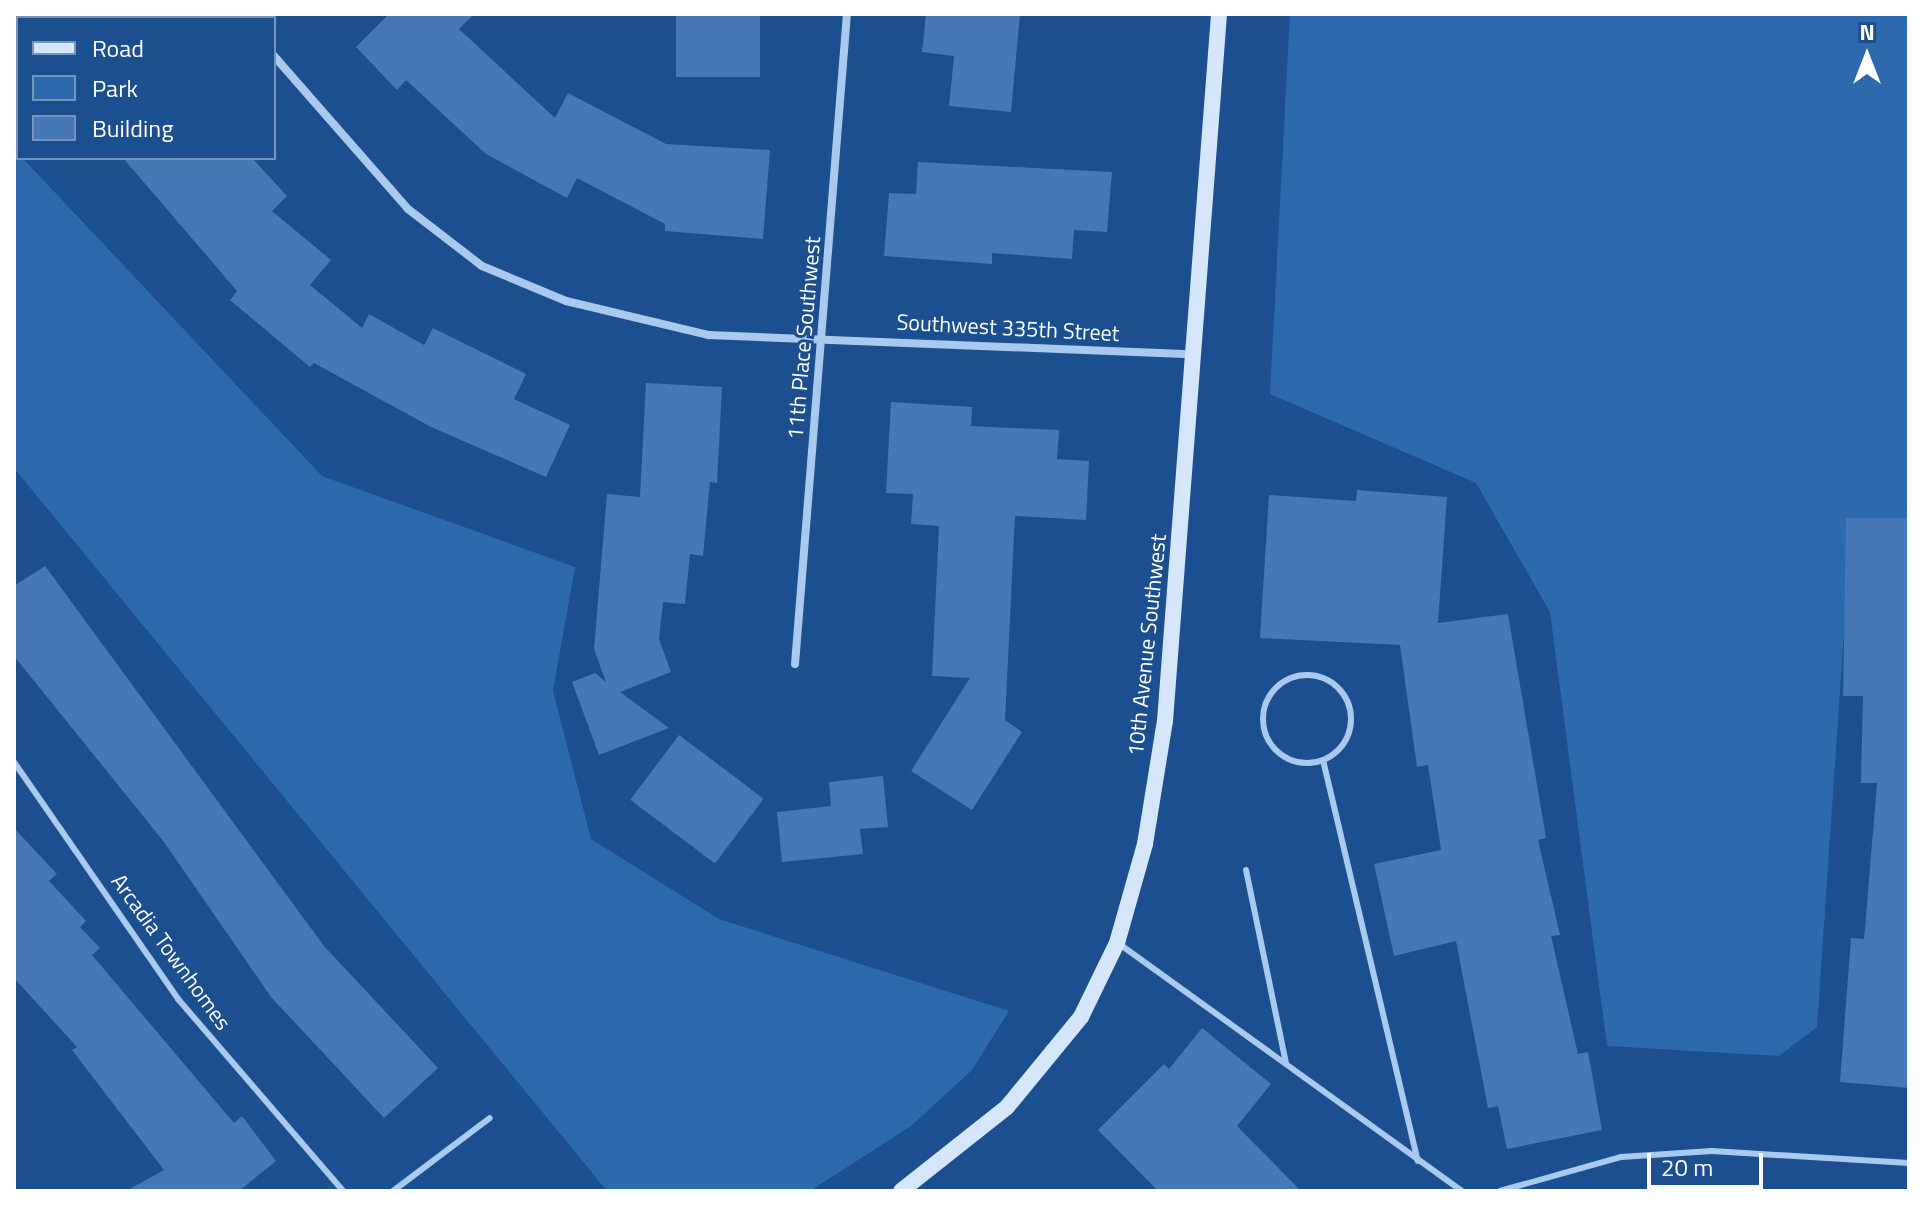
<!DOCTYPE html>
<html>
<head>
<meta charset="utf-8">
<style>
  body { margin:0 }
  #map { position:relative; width:1923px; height:1205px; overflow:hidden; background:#1b4f8f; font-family:"Titillium Web",sans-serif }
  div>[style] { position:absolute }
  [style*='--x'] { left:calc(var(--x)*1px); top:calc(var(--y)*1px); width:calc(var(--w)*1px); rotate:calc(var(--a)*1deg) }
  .green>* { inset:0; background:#2e69ad }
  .building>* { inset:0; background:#4478b7; transform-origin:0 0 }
  .lane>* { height:6px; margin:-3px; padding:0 3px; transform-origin:3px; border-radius:3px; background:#a9c9ee }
  .lane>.ring { margin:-3px; padding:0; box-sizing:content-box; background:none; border:6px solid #a9c9ee; border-radius:50% }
  .street>* { height:8px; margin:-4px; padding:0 4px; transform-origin:4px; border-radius:4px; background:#a9c9ee }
  .secondary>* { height:16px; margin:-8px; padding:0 8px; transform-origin:8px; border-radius:8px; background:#d6e6fa }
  span { translate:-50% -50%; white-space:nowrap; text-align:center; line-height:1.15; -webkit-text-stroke:6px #1b4f8f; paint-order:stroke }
  .street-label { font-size:22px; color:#fff }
  .frame { position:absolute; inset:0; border:16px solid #fff; pointer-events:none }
  .legend { position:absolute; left:16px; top:16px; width:260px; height:144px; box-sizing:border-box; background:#1b4f8f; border:2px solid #7695bc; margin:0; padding:10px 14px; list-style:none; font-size:24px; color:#fff }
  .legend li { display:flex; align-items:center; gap:16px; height:40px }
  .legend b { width:40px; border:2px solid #7695bc }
  .north { position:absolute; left:1827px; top:16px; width:80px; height:80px; -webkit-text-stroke:6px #1b4f8f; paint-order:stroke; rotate:0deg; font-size:22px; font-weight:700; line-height:32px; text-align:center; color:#fff }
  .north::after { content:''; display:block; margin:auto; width:28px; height:36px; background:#fff; clip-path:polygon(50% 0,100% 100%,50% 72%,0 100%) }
  .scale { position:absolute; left:1647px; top:1153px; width:116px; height:36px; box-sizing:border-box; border:4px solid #fff; border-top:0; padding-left:10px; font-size:24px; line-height:28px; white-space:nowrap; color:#fff; -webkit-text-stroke:6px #1b4f8f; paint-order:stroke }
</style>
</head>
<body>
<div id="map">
  <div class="green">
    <i style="clip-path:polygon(1290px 14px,1909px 14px,1909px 570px,1845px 618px,1817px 1027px,1779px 1056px,1607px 1046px,1550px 612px,1476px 483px,1270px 394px)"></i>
    <i style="clip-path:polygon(14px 149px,322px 476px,575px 567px,553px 691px,591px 839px,719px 919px,1009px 1011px,972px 1070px,911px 1126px,810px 1191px,607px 1191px,14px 468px)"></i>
  </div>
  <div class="building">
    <i style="clip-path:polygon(389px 14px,474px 14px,459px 29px,555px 118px,568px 93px,666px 144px,770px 150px,763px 239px,665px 231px,665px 224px,577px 178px,567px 198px,486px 154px,406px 80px,397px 90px,356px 47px)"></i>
    <i style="left:676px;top:14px;width:84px;height:63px"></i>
    <i style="clip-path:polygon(926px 14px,1020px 14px,1011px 112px,949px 106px,954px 56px,922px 52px)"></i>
    <i style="clip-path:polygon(123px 158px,252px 158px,287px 196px,272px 211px,331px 260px,310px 285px,362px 328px,369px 314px,424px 345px,433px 328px,526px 374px,514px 399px,570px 425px,546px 477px,431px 427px,314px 363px,310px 367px,230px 300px,237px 291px)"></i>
    <i style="clip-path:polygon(918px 162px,1112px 172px,1107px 232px,1074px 230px,1072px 259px,992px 253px,992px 264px,884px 256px,889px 193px,916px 194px)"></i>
    <i style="clip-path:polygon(646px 383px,722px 387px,717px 483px,710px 482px,703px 556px,690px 554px,685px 604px,663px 602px,659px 639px,671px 672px,620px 692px,669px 728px,599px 755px,572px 682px,595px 673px,606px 682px,594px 649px,607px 494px,640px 497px)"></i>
    <i style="clip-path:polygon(891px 402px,972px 407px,971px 426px,1059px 430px,1057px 459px,1089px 461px,1086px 520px,1015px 516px,1005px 720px,1022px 732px,972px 810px,911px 771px,970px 678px,932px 676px,939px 526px,911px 524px,913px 494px,886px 493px)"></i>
    <i style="clip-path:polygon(1357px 490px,1447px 497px,1438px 623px,1508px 614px,1546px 838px,1538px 840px,1560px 935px,1551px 936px,1578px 1054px,1588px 1052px,1602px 1130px,1507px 1149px,1498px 1106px,1488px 1108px,1456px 941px,1394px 956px,1374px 864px,1441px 850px,1428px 765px,1417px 767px,1400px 645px,1260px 638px,1269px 495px,1356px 501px)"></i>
    <i style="clip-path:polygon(1846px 518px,1909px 518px,1909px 1088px,1840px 1082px,1851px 938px,1864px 939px,1877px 783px,1861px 783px,1863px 696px,1843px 696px)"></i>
    <i style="clip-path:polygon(45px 566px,324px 946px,438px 1068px,384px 1118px,271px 997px,164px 842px,14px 656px,14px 586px)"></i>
    <i style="left:679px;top:735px;width:106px;height:81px;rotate:37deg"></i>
    <i style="clip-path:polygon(883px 776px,888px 827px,860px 829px,863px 854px,782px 862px,777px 812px,831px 806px,829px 782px)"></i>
    <i style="clip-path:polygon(14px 828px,57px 874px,49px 881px,86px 921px,80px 927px,100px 948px,92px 955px,234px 1123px,242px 1116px,276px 1161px,239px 1191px,126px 1191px,164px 1170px,72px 1050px,77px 1047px,14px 978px)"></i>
    <i style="clip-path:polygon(1202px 1028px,1271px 1084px,1237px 1126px,1301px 1191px,1158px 1191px,1098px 1130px,1164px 1064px,1169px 1069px)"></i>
  </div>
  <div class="lane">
    <i class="ring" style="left:1263px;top:675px;width:82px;height:82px"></i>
    <i style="--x:1323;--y:760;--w:412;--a:76.7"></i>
    <i style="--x:14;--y:762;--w:288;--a:55.3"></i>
    <i style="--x:178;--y:999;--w:253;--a:49.3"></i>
    <i style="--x:1246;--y:870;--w:198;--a:78.3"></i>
    <i style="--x:1118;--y:943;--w:424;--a:35.8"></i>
    <i style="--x:393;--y:1191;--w:121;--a:-37"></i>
    <i style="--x:1500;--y:1191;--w:126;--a:-15.7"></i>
    <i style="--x:1621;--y:1157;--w:91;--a:-3.8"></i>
    <i style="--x:1712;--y:1151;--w:197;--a:3.5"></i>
  </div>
  <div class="street">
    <i style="--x:238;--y:14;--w:5;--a:53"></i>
    <i style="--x:274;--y:56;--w:203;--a:48.8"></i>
    <i style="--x:408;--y:209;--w:93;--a:37.6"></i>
    <i style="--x:482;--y:266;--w:91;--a:22.6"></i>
    <i style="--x:566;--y:301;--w:147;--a:13.4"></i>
    <i style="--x:709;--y:335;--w:482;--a:2.3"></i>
    <i style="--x:795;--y:664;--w:652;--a:-85.43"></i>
  </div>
  <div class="secondary">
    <i style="--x:901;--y:1191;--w:135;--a:-38.4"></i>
    <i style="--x:1007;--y:1107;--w:117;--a:-50.6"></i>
    <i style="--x:1081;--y:1017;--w:82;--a:-64.1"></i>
    <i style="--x:1117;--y:943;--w:103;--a:-74.2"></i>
    <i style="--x:1145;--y:844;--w:125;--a:-80.8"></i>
    <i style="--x:1165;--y:721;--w:709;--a:-85.63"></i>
  </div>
  <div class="street-label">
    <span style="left:1008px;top:328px;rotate:3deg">Southwest 335th Street</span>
    <span style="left:804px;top:338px;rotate:-85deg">11th Place Southwest</span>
    <span style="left:1147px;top:645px;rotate:-84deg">10th Avenue Southwest</span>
    <span style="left:171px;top:952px;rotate:54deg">Arcadia Townhomes</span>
  </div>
  <div class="frame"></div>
  <ul class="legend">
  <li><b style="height:10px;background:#d6e6fa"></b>Road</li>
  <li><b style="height:22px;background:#2e69ad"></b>Park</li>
  <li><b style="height:22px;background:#4478b7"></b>Building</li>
  </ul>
  <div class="north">N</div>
  <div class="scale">20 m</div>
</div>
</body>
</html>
